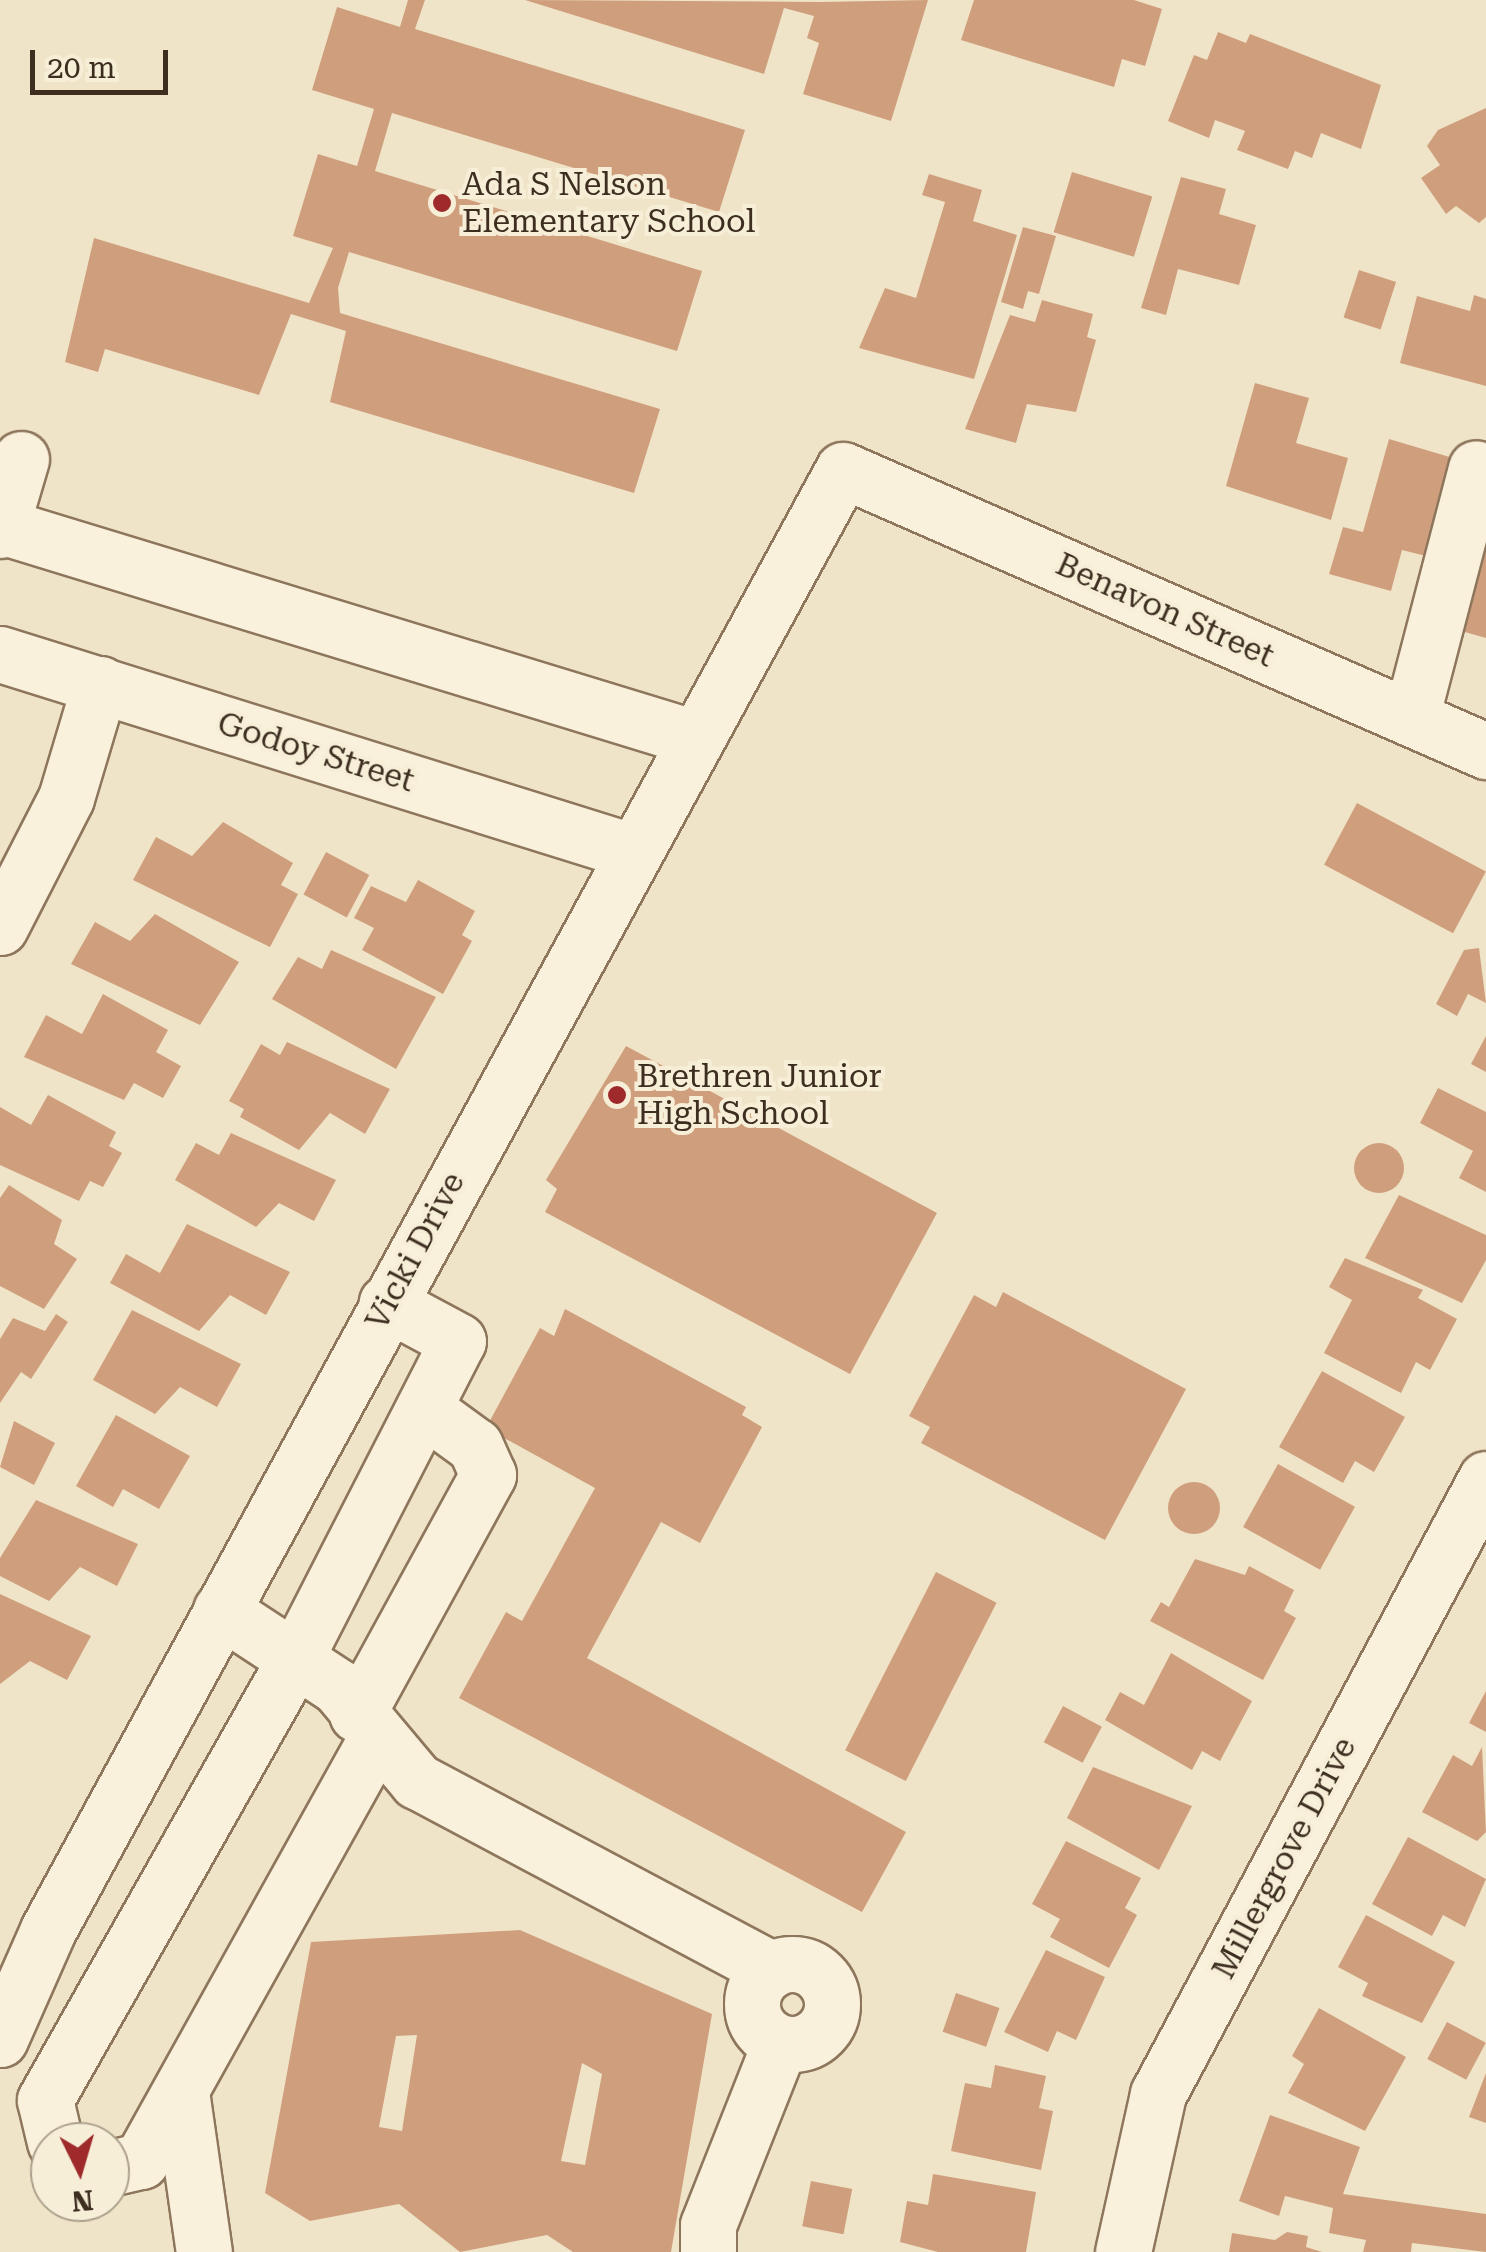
<!DOCTYPE html>
<html>
<head>
<meta charset="utf-8">
<style>
  body { margin:0 }
  #map { position:relative; width:1486px; height:2252px; overflow:hidden; background:#f0e4c8; font-family:"Roboto Serif",serif }
  div>[style] { position:absolute }
  [style*='--x'] { left:calc(var(--x)*1px); top:calc(var(--y)*1px); width:calc(var(--w)*1px); rotate:calc(var(--a)*1deg) }
  .building>* { inset:0; background:#cf9f7d; transform-origin:0 0 }
  .round { border-radius:50% }
  .roads { filter:drop-shadow(2px 0 #8d765c) drop-shadow(-2px 0 #8d765c) drop-shadow(0 2px #8d765c) drop-shadow(0 -2px #8d765c) }
  .minor>* { height:55px; margin:-27.5px; padding:0 27.5px; transform-origin:27.5px; border-radius:27.5px; background:#faf1dc }
  .minor>.ring { margin:-27.5px; padding:0; box-sizing:content-box; background:none; border:55px solid #faf1dc; border-radius:50% }
  .dots>* { width:28px; height:28px; translate:-50% -50%; box-sizing:border-box; border:5px solid #f7eed8; border-radius:50% }
  span { translate:-50% -50%; white-space:nowrap; text-align:center; line-height:1.15; -webkit-text-stroke:8px #f7eed8; paint-order:stroke }
  .poi-label { font-size:32px; color:#3d2e20 }
  .left { translate:0 -50%; text-align:left }
  .street-label { font-size:32px; color:#3d2e20 }
  .north { position:absolute; left:30px; top:2122px; width:100px; height:100px; box-sizing:border-box; background:#f7eed8; border:2px solid #ada18e; border-radius:50%; rotate:175deg; font-size:28px; font-weight:700; line-height:40px; text-align:center; color:#3d2e20 }
  .north::after { content:''; display:block; margin:auto; width:35px; height:45px; background:#9e2a2b; clip-path:polygon(50% 0,100% 100%,50% 72%,0 100%) }
  .scale { position:absolute; left:30px; top:50px; width:138px; height:45px; box-sizing:border-box; border:5px solid #3d2e20; border-top:0; padding-left:12px; font-size:30px; line-height:35px; white-space:nowrap; color:#3d2e20; -webkit-text-stroke:8px #f7eed8; paint-order:stroke }
</style>
</head>
<body>
<div id="map">
  <div class="building">
    <i style="clip-path:polygon(408px 0,425px 0,415px 29px,745px 130px,719px 212px,392px 113px,375px 171px,702px 271px,677px 351px,349px 252px,338px 288px,340px 313px,660px 409px,634px 493px,330px 402px,346px 331px,291px 314px,259px 395px,105px 349px,98px 372px,65px 362px,94px 238px,309px 303px,333px 248px,293px 236px,318px 154px,357px 166px,374px 109px,312px 90px,337px 7px,400px 27px)"></i>
    <i style="clip-path:polygon(525px 0,820px 2px,928px 0,891px 121px,803px 94px,819px 43px,807px 38px,814px 16px,784px 8px,764px 74px)"></i>
    <i style="clip-path:polygon(974px 0,1134px 0,1162px 9px,1145px 66px,1122px 59px,1114px 87px,961px 40px)"></i>
    <i style="clip-path:polygon(1218px 32px,1246px 43px,1250px 34px,1381px 85px,1361px 149px,1321px 133px,1312px 158px,1295px 151px,1288px 169px,1237px 150px,1245px 131px,1215px 120px,1209px 138px,1168px 121px,1194px 55px,1207px 60px)"></i>
    <i style="clip-path:polygon(1486px 108px,1486px 217px,1479px 223px,1456px 206px,1446px 214px,1421px 178px,1440px 165px,1427px 146px,1438px 130px)"></i>
    <i style="left:1072px;top:172px;width:84px;height:63px;rotate:17deg"></i>
    <i style="clip-path:polygon(929px 174px,982px 190px,973px 221px,1017px 235px,974px 379px,859px 348px,885px 288px,916px 298px,945px 202px,922px 195px)"></i>
    <i style="clip-path:polygon(1181px 177px,1226px 189px,1219px 214px,1256px 225px,1239px 285px,1178px 269px,1166px 315px,1141px 308px)"></i>
    <i style="clip-path:polygon(1023px 227px,1056px 236px,1039px 294px,1028px 291px,1023px 309px,1001px 302px)"></i>
    <i style="left:1359px;top:270px;width:39px;height:50px;rotate:18deg"></i>
    <i style="clip-path:polygon(1474px 295px,1486px 299px,1486px 386px,1400px 363px,1417px 296px,1470px 311px)"></i>
    <i style="clip-path:polygon(1042px 300px,1093px 314px,1087px 337px,1096px 340px,1076px 412px,1027px 404px,1016px 443px,965px 429px,1010px 315px,1035px 322px)"></i>
    <i style="clip-path:polygon(1255px 383px,1309px 398px,1296px 443px,1348px 458px,1331px 520px,1226px 486px)"></i>
    <i style="clip-path:polygon(1389px 439px,1453px 458px,1426px 556px,1402px 550px,1391px 591px,1329px 574px,1343px 527px,1363px 532px)"></i>
    <i style="clip-path:polygon(1486px 505px,1486px 638px,1451px 628px)"></i>
    <i style="left:1357px;top:803px;width:146px;height:70px;rotate:28deg"></i>
    <i style="clip-path:polygon(223px 822px,293px 863px,281px 885px,298px 894px,270px 947px,133px 880px,156px 837px,192px 856px)"></i>
    <i style="left:326px;top:852px;width:49px;height:48px;rotate:28deg"></i>
    <i style="clip-path:polygon(418px 880px,475px 911px,462px 935px,472px 941px,443px 994px,362px 950px,374px 928px,354px 918px,371px 886px,406px 902px)"></i>
    <i style="clip-path:polygon(155px 914px,239px 962px,200px 1025px,71px 964px,95px 922px,130px 941px)"></i>
    <i style="clip-path:polygon(1479px 948px,1486px 1003px,1468px 994px,1457px 1016px,1436px 1004px,1464px 950px)"></i>
    <i style="clip-path:polygon(331px 950px,436px 997px,396px 1069px,272px 999px,298px 957px,322px 969px)"></i>
    <i style="clip-path:polygon(103px 994px,168px 1030px,156px 1052px,181px 1066px,163px 1098px,134px 1083px,124px 1100px,24px 1057px,46px 1015px,82px 1034px)"></i>
    <i style="clip-path:polygon(1486px 1036px,1486px 1072px,1471px 1064px)"></i>
    <i style="clip-path:polygon(287px 1042px,390px 1089px,365px 1134px,330px 1113px,299px 1150px,240px 1117px,244px 1109px,229px 1101px,261px 1044px,280px 1055px)"></i>
    <i style="clip-path:polygon(626px 1046px,937px 1213px,850px 1374px,545px 1212px,557px 1189px,546px 1180px)"></i>
    <i style="clip-path:polygon(1438px 1088px,1486px 1112px,1486px 1192px,1459px 1178px,1473px 1151px,1420px 1123px)"></i>
    <i style="clip-path:polygon(48px 1095px,116px 1132px,109px 1146px,122px 1153px,103px 1187px,90px 1181px,79px 1201px,0 1165px,0 1107px,31px 1125px)"></i>
    <i style="clip-path:polygon(231px 1133px,336px 1180px,314px 1221px,279px 1203px,256px 1227px,175px 1180px,196px 1143px,219px 1155px)"></i>
    <i class="round" style="left:1354px;top:1143px;width:50px;height:50px"></i>
    <i style="clip-path:polygon(9px 1185px,62px 1220px,54px 1244px,77px 1259px,44px 1309px,0 1286px,0 1198px)"></i>
    <i style="clip-path:polygon(1399px 1195px,1486px 1235px,1486px 1260px,1462px 1303px,1365px 1258px)"></i>
    <i style="clip-path:polygon(187px 1224px,290px 1272px,266px 1315px,230px 1295px,199px 1331px,110px 1283px,126px 1254px,160px 1273px)"></i>
    <i style="clip-path:polygon(1345px 1258px,1423px 1290px,1418px 1298px,1457px 1319px,1430px 1370px,1416px 1362px,1401px 1393px,1324px 1353px,1352px 1300px,1329px 1287px)"></i>
    <i style="clip-path:polygon(1003px 1292px,1186px 1389px,1105px 1540px,921px 1443px,930px 1427px,909px 1416px,974px 1295px,996px 1307px)"></i>
    <i style="clip-path:polygon(565px 1309px,746px 1407px,742px 1415px,762px 1427px,700px 1543px,661px 1522px,587px 1658px,906px 1832px,862px 1912px,459px 1698px,506px 1612px,522px 1621px,595px 1488px,486px 1428px,540px 1328px,554px 1336px)"></i>
    <i style="clip-path:polygon(132px 1310px,241px 1364px,217px 1407px,180px 1387px,155px 1414px,93px 1380px)"></i>
    <i style="clip-path:polygon(56px 1314px,68px 1322px,31px 1379px,21px 1372px,0 1403px,0 1339px,13px 1318px,45px 1331px)"></i>
    <i style="clip-path:polygon(1322px 1371px,1405px 1417px,1374px 1472px,1355px 1461px,1343px 1483px,1279px 1447px)"></i>
    <i style="clip-path:polygon(116px 1415px,190px 1456px,159px 1509px,123px 1489px,113px 1507px,76px 1486px)"></i>
    <i style="clip-path:polygon(14px 1421px,55px 1443px,34px 1485px,0 1467px)"></i>
    <i style="left:1278px;top:1464px;width:88px;height:72px;rotate:29deg"></i>
    <i class="round" style="left:1168px;top:1482px;width:52px;height:52px"></i>
    <i style="clip-path:polygon(36px 1500px,138px 1544px,117px 1586px,80px 1567px,49px 1601px,0 1576px,0 1558px)"></i>
    <i style="clip-path:polygon(1195px 1559px,1245px 1575px,1249px 1566px,1294px 1590px,1284px 1611px,1296px 1618px,1263px 1680px,1150px 1621px,1161px 1602px,1169px 1607px)"></i>
    <i style="left:936px;top:1572px;width:68px;height:200px;rotate:27deg"></i>
    <i style="clip-path:polygon(0 1594px,91px 1636px,67px 1680px,30px 1661px,0 1684px)"></i>
    <i style="clip-path:polygon(1171px 1653px,1252px 1701px,1220px 1761px,1202px 1751px,1192px 1770px,1105px 1720px,1120px 1692px,1144px 1705px)"></i>
    <i style="clip-path:polygon(1486px 1691px,1486px 1732px,1469px 1723px)"></i>
    <i style="left:1063px;top:1706px;width:44px;height:41px;rotate:28deg"></i>
    <i style="clip-path:polygon(1482px 1747px,1486px 1832px,1477px 1841px,1422px 1812px,1453px 1755px,1472px 1766px)"></i>
    <i style="clip-path:polygon(1093px 1767px,1192px 1806px,1159px 1870px,1067px 1818px)"></i>
    <i style="clip-path:polygon(1408px 1837px,1486px 1879px,1465px 1927px,1443px 1915px,1432px 1936px,1372px 1904px)"></i>
    <i style="clip-path:polygon(1066px 1841px,1141px 1878px,1125px 1908px,1137px 1915px,1109px 1968px,1050px 1937px,1060px 1919px,1032px 1904px)"></i>
    <i style="clip-path:polygon(1366px 1915px,1455px 1962px,1422px 2023px,1362px 1996px,1368px 1983px,1338px 1967px)"></i>
    <i style="clip-path:polygon(evenodd,520px 1930px,712px 2014px,671px 2252px,573px 2252px,547px 2235px,460px 2252px,399px 2204px,310px 2221px,265px 2193px,311px 1942px,520px 1930px,417px 2035px,402px 2131px,379px 2127px,396px 2036px,417px 2035px,520px 1930px,582px 2063px,602px 2074px,585px 2165px,561px 2161px,582px 2063px)"></i>
    <i style="clip-path:polygon(1046px 1950px,1105px 1977px,1076px 2040px,1057px 2031px,1048px 2052px,1004px 2032px)"></i>
    <i style="left:956px;top:1993px;width:46px;height:41px;rotate:19deg"></i>
    <i style="clip-path:polygon(1319px 2008px,1406px 2057px,1365px 2131px,1288px 2093px,1304px 2064px,1292px 2056px)"></i>
    <i style="left:1447px;top:2022px;width:44px;height:42px;rotate:28deg"></i>
    <i style="clip-path:polygon(995px 2065px,1046px 2076px,1039px 2108px,1053px 2111px,1041px 2170px,951px 2151px,965px 2083px,991px 2088px)"></i>
    <i style="clip-path:polygon(1486px 2073px,1486px 2123px,1469px 2117px)"></i>
    <i style="clip-path:polygon(1270px 2115px,1360px 2147px,1343px 2194px,1486px 2214px,1486px 2252px,1412px 2243px,1411px 2252px,1363px 2252px,1366px 2240px,1329px 2233px,1333px 2208px,1285px 2196px,1279px 2216px,1239px 2201px)"></i>
    <i style="clip-path:polygon(933px 2174px,1036px 2192px,1026px 2252px,938px 2252px,900px 2242px,907px 2201px,928px 2205px)"></i>
    <i style="left:811px;top:2181px;width:42px;height:46px;rotate:11deg"></i>
    <i style="clip-path:polygon(1287px 2232px,1308px 2236px,1306px 2247px,1322px 2252px,1229px 2252px,1232px 2233px,1275px 2240px)"></i>
  </div>
  <div class="roads">
    <div class="minor">
      <i style="--x:1;--y:526;--w:726;--a:16.99"></i>
      <i style="--x:0;--y:530;--w:74;--a:-73.5"></i>
      <i style="--x:0;--y:654;--w:661;--a:17.34"></i>
      <i style="--x:1411;--y:718;--w:258;--a:-75.4"></i>
      <i style="--x:0;--y:927;--w:145;--a:-62.9"></i>
      <i style="--x:66;--y:798;--w:119;--a:-73.4"></i>
      <i style="--x:221;--y:1610;--w:140;--a:33.3"></i>
      <i style="--x:338;--y:1687;--w:123;--a:50"></i>
      <i style="--x:417;--y:1781;--w:402;--a:28"></i>
      <i style="--x:357;--y:1714;--w:273;--a:-61.3"></i>
      <i style="--x:488;--y:1475;--w:32;--a:-114"></i>
      <i style="--x:475;--y:1446;--w:59;--a:-143.9"></i>
      <i class="ring" style="left:752px;top:1964px;width:25px;height:25px"></i>
      <i style="--x:0;--y:2039;--w:119;--a:-66.2"></i>
      <i style="--x:48;--y:1930;--w:1662;--a:-61.43"></i>
      <i style="--x:843;--y:470;--w:702;--a:23.61"></i>
      <i style="--x:181;--y:2091;--w:163;--a:81.9"></i>
      <i style="--x:55;--y:2142;--w:43;--a:-103.4"></i>
      <i style="--x:45;--y:2100;--w:507;--a:-60.45"></i>
      <i style="--x:295;--y:1659;--w:357;--a:-62.9"></i>
      <i style="--x:458;--y:1341;--w:81;--a:-151.8"></i>
      <i style="--x:110;--y:2168;--w:32;--a:-13"></i>
      <i style="--x:141;--y:2161;--w:481;--a:-60.9"></i>
      <i style="--x:708;--y:2252;--w:27;--a:-90"></i>
      <i style="--x:708;--y:2225;--w:196;--a:-68.4"></i>
      <i style="--x:1123;--y:2252;--w:162;--a:-77.5"></i>
      <i style="--x:1158;--y:2094;--w:697;--a:-61.93"></i>
    </div>
  </div>
  <div class="dots">
    <i style="left:442px;top:203px;background:#9e2a2b"></i>
    <i style="left:617px;top:1095px;background:#9e2a2b"></i>
  </div>
  <div class="poi-label">
    <span class="left" style="left:462px;top:203px">Ada S Nelson<br>Elementary School</span>
    <span class="left" style="left:637px;top:1095px">Brethren Junior<br>High School</span>
  </div>
  <div class="street-label">
    <span style="left:1165px;top:610px;rotate:24deg">Benavon Street</span>
    <span style="left:316px;top:752px;rotate:17deg">Godoy Street</span>
    <span style="left:415px;top:1251px;rotate:-62deg">Vicki Drive</span>
    <span style="left:1284px;top:1858px;rotate:-62deg">Millergrove Drive</span>
  </div>
  <div class="north">N</div>
  <div class="scale">20 m</div>
</div>
</body>
</html>
